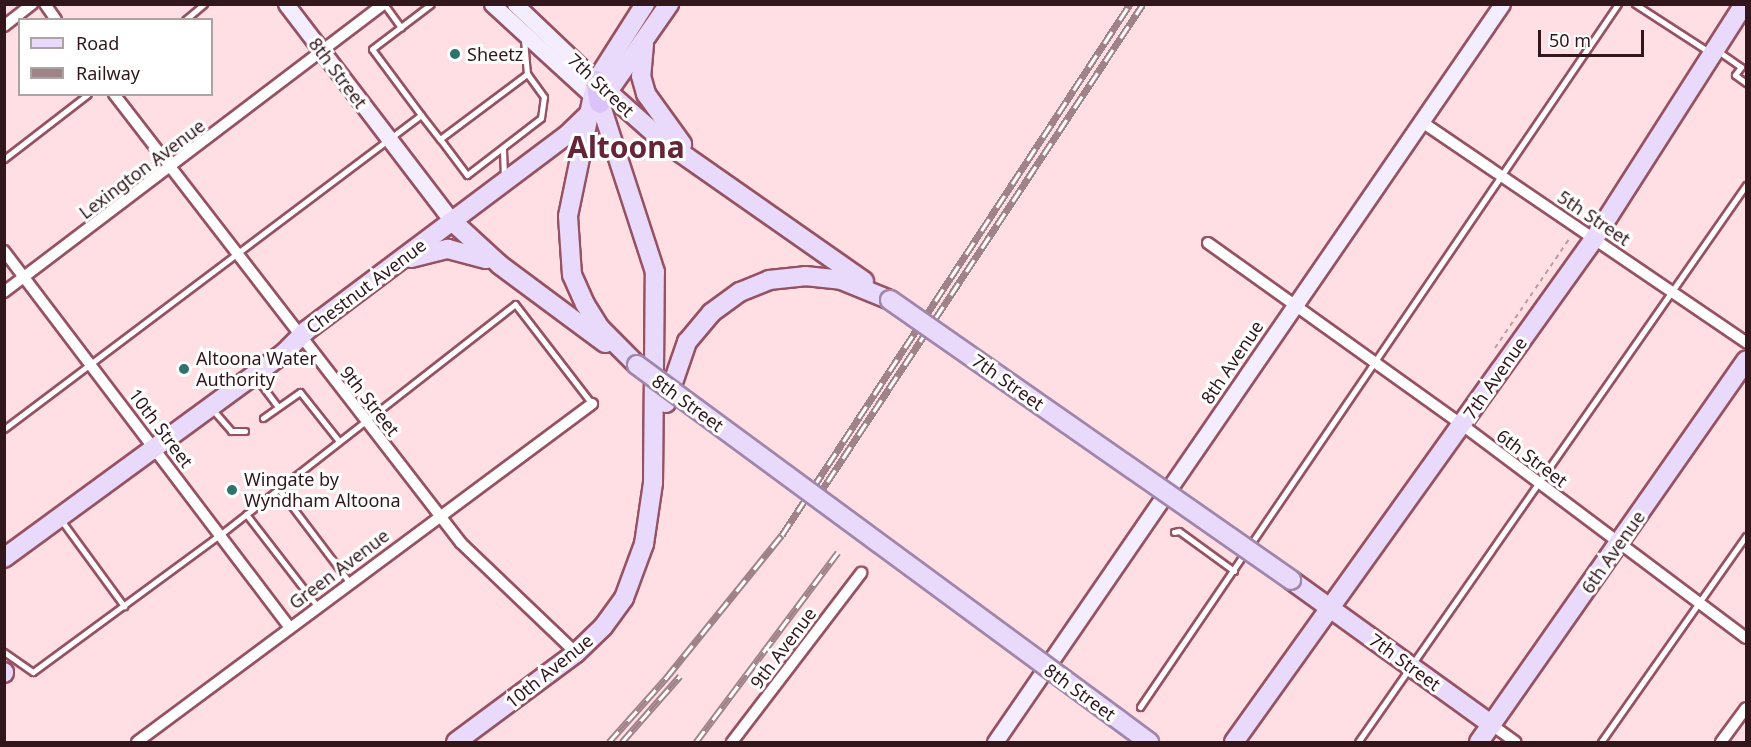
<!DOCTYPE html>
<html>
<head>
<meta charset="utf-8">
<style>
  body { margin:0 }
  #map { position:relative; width:1751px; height:747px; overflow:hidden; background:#ffdfe4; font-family:"Noto Sans",sans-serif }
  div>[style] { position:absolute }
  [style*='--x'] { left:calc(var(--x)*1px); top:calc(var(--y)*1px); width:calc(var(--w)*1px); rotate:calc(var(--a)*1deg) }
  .path>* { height:2px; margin-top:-1px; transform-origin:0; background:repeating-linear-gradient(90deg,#b99ba0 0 4.5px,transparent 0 9px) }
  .roads { filter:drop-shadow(2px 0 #965262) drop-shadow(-2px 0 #965262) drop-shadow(0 2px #965262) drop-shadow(0 -2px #965262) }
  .lane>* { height:5px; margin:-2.5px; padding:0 2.5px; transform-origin:2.5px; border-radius:2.5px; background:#fff }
  .street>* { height:10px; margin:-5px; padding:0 5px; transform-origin:5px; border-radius:5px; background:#fff }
  .secondary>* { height:15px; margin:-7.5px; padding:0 7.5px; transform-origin:7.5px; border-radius:7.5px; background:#f4edfd }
  .primary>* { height:18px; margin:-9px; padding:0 9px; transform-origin:9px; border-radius:9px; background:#e9dafb }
  .highway>* { height:20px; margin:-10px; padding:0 10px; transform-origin:10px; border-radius:10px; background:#dbc2f8 }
  .rail>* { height:7px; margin-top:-3.5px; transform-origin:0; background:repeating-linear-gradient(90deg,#fff 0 14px,#a08388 0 28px); box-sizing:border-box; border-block:2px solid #a08388 }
  .bridges { filter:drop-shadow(2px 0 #a086ab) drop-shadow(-2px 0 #a086ab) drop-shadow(0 2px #a086ab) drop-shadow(0 -2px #a086ab) }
  .primary-bridge>* { height:18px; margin:-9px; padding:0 9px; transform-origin:9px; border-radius:9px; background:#e9dafb }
  .dots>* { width:16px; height:16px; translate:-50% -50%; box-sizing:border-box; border:3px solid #fff; border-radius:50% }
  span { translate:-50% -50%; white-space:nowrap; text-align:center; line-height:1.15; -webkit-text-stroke:6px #fff; paint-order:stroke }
  .poi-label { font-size:18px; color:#31161c }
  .left { translate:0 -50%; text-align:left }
  .street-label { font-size:18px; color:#31161c }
  .town-label { font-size:30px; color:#642637; font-weight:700 }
  .frame { position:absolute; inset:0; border:6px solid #31161c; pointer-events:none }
  .legend { position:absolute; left:18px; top:18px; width:195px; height:78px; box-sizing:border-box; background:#fff; border:2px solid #ada2a4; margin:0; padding:8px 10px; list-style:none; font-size:18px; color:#31161c }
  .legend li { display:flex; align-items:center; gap:12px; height:30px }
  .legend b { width:30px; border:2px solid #ada2a4 }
  .scale { position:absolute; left:1538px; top:30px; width:106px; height:27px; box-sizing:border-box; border:3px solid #31161c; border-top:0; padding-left:8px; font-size:18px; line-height:21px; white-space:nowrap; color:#31161c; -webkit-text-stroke:4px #fff; paint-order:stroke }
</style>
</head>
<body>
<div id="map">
  <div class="path">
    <i style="--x:1495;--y:348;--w:135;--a:-55.8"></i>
  </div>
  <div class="roads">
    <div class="lane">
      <i style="--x:384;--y:4;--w:29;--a:54"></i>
      <i style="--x:1635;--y:4;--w:88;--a:33"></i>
      <i style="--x:185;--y:20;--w:25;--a:-40"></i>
      <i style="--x:1718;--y:51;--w:28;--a:35"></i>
      <i style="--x:1741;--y:67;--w:10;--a:127"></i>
      <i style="--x:1735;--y:75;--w:14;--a:36"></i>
      <i style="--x:421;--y:115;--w:82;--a:-126.6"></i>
      <i style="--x:372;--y:49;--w:74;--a:-37.3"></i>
      <i style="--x:440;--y:139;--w:45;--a:53.1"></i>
      <i style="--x:467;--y:175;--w:93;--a:-37.6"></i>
      <i style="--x:541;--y:118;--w:21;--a:-82"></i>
      <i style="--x:544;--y:97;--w:29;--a:-126"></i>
      <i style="--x:527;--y:74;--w:35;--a:-95"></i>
      <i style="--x:503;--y:149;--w:29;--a:88"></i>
      <i style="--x:4;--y:159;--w:106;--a:-37.7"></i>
      <i style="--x:257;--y:379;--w:35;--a:53"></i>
      <i style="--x:213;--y:410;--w:28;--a:49"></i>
      <i style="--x:231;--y:431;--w:14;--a:0"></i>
      <i style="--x:263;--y:418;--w:45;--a:-35.1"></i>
      <i style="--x:300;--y:392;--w:61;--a:51.6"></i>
      <i style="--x:4;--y:429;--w:522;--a:-36.98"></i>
      <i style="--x:421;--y:115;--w:31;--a:52"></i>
      <i style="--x:440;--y:139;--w:109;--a:-36.8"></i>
      <i style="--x:278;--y:488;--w:118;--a:52.9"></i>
      <i style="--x:246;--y:514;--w:116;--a:52.3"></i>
      <i style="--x:61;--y:520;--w:107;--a:53.8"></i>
      <i style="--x:1174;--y:532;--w:5;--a:-11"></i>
      <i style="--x:1179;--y:531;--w:68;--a:36"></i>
      <i style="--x:4;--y:652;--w:35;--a:35"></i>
      <i style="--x:33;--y:672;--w:233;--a:-36.3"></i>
      <i style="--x:221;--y:534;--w:373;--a:-38"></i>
      <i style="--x:515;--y:304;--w:126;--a:52.4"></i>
      <i style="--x:1140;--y:707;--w:850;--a:-55.79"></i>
      <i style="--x:1358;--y:742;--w:679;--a:-55.14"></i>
      <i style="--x:1601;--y:742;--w:252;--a:-54.9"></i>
    </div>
    <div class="street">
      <i style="--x:45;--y:4;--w:19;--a:55"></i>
      <i style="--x:4;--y:26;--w:36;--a:-38"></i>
      <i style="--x:114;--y:94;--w:567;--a:52.3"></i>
      <i style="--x:461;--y:543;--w:159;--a:43.7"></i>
      <i style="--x:1422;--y:122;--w:392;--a:34.2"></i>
      <i style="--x:1208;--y:243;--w:311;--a:35.6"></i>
      <i style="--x:1461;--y:424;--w:356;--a:36.9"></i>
      <i style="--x:4;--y:251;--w:471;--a:52.8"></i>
      <i style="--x:4;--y:292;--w:476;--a:-37.2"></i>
      <i style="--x:1492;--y:725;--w:29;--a:36"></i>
      <i style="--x:137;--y:742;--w:567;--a:-36.61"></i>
      <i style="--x:732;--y:742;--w:213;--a:-52.6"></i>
      <i style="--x:1721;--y:742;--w:42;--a:-53.7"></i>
    </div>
    <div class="secondary">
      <i style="--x:286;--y:4;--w:273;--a:52.6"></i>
      <i style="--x:492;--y:4;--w:147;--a:42.5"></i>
      <i style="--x:515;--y:4;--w:112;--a:43.5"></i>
      <i style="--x:995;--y:742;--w:895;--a:-55.51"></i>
    </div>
    <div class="primary">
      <i style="--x:644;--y:44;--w:32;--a:95"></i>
      <i style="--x:641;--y:76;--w:19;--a:74"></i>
      <i style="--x:646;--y:94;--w:62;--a:54.2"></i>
      <i style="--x:600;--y:85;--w:81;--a:41.5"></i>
      <i style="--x:661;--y:139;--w:248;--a:35"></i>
      <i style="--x:452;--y:221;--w:65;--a:42.5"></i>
      <i style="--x:500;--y:265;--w:131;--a:36.6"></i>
      <i style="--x:411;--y:258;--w:38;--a:-14"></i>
      <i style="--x:448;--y:249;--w:39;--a:15"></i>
      <i style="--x:637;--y:365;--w:52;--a:-135"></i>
      <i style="--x:600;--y:328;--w:28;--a:-122"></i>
      <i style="--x:585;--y:304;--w:32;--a:-114"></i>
      <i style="--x:572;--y:275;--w:59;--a:-93.9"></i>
      <i style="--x:568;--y:216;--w:138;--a:-78.3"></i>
      <i style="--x:596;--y:81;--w:91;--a:-57.5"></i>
      <i style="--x:666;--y:403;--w:65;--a:-71"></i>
      <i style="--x:687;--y:342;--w:38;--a:-50"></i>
      <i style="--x:711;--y:313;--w:36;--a:-36"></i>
      <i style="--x:740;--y:292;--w:31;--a:-22"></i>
      <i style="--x:769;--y:280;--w:36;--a:-6"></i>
      <i style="--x:805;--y:276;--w:36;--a:6"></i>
      <i style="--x:841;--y:280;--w:53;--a:22.2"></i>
      <i style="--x:4;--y:558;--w:347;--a:-36.2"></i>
      <i style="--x:284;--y:353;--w:33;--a:-45"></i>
      <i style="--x:307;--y:330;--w:325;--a:-36.9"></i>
      <i style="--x:567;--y:135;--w:46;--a:-44.1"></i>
      <i style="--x:600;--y:103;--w:121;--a:-55.1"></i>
      <i style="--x:1291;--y:580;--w:248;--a:35.8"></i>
      <i style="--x:4;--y:672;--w:1;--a:90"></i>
      <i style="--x:456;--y:742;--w:149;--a:-36.6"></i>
      <i style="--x:576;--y:653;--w:37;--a:-44"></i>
      <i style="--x:603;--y:627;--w:36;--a:-54"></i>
      <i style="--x:624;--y:598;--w:58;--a:-69.7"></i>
      <i style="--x:644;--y:544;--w:62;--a:-81.6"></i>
      <i style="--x:653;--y:483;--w:211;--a:-89.5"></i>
      <i style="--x:655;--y:272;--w:178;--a:-108"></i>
      <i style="--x:1234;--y:742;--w:619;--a:-54.41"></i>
      <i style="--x:1594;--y:239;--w:279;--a:-57.4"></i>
      <i style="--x:1479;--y:742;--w:466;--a:-55"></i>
    </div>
    <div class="highway">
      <i style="--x:596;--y:81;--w:22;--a:80"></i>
    </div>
  </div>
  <div class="rail">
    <i style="--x:812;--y:505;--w:600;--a:-56.55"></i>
    <i style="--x:609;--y:742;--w:86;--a:-48.3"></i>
    <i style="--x:666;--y:678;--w:184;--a:-51"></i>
    <i style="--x:782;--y:535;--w:635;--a:-56.76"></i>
    <i style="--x:622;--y:742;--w:88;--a:-48.7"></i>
    <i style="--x:696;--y:742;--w:237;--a:-53.2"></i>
  </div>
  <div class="bridges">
    <div class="primary-bridge">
      <i style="--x:890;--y:300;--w:489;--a:34.9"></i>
      <i style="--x:637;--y:365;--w:636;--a:36.37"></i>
    </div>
  </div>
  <div class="dots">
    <i style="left:455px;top:54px;background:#2d746d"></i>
    <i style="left:184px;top:369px;background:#2d746d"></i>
    <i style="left:232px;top:490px;background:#2d746d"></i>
  </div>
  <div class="poi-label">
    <span class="left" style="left:467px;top:54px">Sheetz</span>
    <span class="left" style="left:196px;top:369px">Altoona Water<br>Authority</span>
    <span class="left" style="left:244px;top:490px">Wingate by<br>Wyndham Altoona</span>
  </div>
  <div class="street-label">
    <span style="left:338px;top:73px;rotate:53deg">8th Street</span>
    <span style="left:601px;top:85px;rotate:43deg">7th Street</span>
    <span style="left:142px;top:169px;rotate:-37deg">Lexington Avenue</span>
    <span style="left:1594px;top:218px;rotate:34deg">5th Street</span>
    <span style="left:366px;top:286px;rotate:-37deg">Chestnut Avenue</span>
    <span style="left:1232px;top:362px;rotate:-56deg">8th Avenue</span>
    <span style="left:1495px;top:378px;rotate:-55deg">7th Avenue</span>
    <span style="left:1008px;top:382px;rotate:35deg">7th Street</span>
    <span style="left:370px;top:401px;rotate:52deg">9th Street</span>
    <span style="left:688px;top:403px;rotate:36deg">8th Street</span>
    <span style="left:161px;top:428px;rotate:53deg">10th Street</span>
    <span style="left:1532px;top:458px;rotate:37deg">6th Street</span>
    <span style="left:1613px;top:552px;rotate:-55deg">6th Avenue</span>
    <span style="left:339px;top:569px;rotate:-37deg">Green Avenue</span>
    <span style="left:783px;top:648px;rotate:-53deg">9th Avenue</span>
    <span style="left:1405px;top:662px;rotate:36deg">7th Street</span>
    <span style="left:549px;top:671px;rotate:-39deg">10th Avenue</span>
    <span style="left:1080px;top:692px;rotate:36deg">8th Street</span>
  </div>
  <div class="town-label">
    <span style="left:626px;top:147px">Altoona</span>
  </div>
  <div class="frame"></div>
  <ul class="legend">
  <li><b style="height:8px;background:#e9dafb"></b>Road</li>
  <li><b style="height:8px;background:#a08388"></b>Railway</li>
  </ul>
  <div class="scale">50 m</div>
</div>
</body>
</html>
